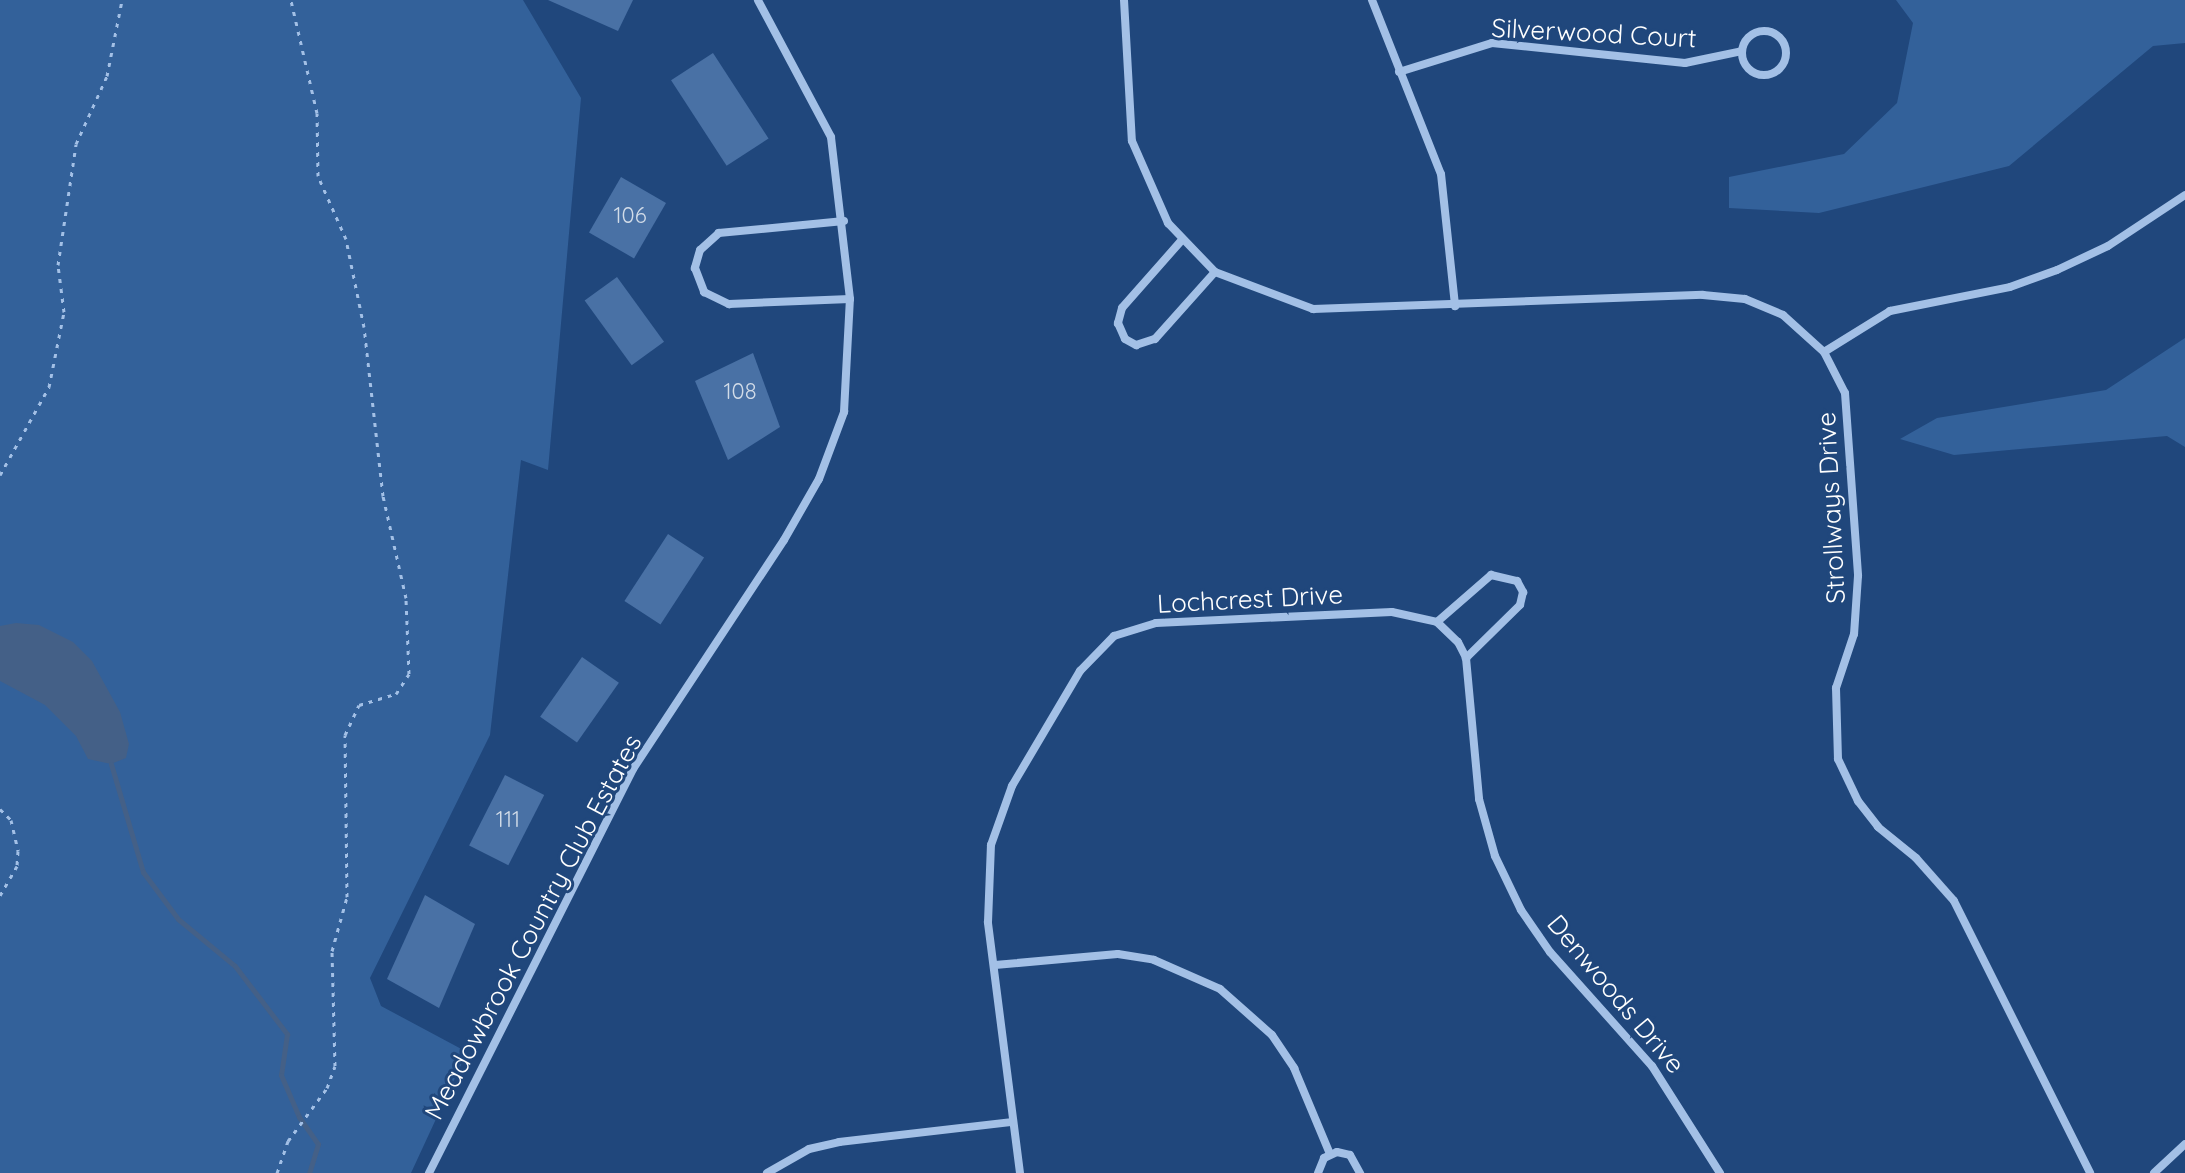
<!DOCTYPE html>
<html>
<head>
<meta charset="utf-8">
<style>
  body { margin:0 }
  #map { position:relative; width:2185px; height:1173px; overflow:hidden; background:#20477c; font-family:Quicksand,sans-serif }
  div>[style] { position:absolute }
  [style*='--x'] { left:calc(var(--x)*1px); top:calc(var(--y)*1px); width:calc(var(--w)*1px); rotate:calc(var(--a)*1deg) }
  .green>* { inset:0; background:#33619a }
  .water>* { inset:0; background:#446087 }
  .stream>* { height:5px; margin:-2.5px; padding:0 2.5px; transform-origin:2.5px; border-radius:2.5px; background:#446087 }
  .building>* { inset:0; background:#4971a5; transform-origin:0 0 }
  .path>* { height:3px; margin-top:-1.5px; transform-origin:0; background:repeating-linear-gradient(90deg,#a3c0e6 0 4px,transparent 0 10px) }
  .street>* { height:8px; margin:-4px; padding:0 4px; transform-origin:4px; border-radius:4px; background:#a3c0e6 }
  .street>.ring { margin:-4px; padding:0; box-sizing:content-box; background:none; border:8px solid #a3c0e6; border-radius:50% }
  span { translate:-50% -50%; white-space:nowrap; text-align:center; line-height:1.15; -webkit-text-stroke:6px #20477c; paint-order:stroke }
  .number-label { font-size:22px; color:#d2dce8 }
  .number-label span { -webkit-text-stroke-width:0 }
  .street-label { font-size:26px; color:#fff }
</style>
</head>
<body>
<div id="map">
  <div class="green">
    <i style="clip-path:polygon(0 0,523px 0,581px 98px,548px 470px,521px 460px,490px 735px,370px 978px,381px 1006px,467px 1052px,411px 1173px,0 1173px)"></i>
    <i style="clip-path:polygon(1896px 0,2185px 0,2185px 43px,2153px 46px,2009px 166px,1819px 213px,1729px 208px,1729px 177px,1844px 154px,1897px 103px,1913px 23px)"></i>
    <i style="clip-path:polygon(2185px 338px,2185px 447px,2167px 436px,1954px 455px,1900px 439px,1937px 418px,2106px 390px)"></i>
  </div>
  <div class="water">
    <i style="clip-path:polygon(16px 623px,39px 625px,73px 642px,92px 661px,120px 712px,129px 744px,126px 758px,111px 764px,88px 759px,76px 736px,45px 705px,0 681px,0 626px)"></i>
  </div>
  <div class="stream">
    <i style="--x:111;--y:764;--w:113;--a:73.5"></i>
    <i style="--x:143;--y:872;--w:59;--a:53.3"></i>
    <i style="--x:178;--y:919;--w:74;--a:39.5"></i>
    <i style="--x:235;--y:966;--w:86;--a:52.6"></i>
    <i style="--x:287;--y:1034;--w:41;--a:98.3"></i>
    <i style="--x:281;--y:1075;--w:46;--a:66.8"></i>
    <i style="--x:299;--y:1117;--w:33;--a:55"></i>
    <i style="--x:318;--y:1144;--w:30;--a:107"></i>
  </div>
  <div class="building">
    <i style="clip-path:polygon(548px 0,633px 0,618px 31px)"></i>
    <i style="left:713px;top:53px;width:102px;height:50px;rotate:57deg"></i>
    <i style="left:621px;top:177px;width:52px;height:64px;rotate:30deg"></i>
    <i style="left:617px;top:277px;width:80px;height:40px;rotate:54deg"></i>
    <i style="clip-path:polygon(753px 353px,780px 427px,728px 460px,695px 381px)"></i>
    <i style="left:668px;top:534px;width:43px;height:80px;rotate:33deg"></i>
    <i style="left:582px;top:657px;width:45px;height:73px;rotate:35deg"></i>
    <i style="left:505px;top:775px;width:44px;height:79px;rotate:27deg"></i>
    <i style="clip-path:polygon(425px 895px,475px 924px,439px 1008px,387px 979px)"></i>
  </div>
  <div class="path">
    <i style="--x:0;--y:475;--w:101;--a:-60.9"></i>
    <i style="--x:49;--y:387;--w:76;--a:-78.7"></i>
    <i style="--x:64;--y:312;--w:47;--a:-97.3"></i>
    <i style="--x:58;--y:265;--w:122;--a:-81.5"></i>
    <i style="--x:76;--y:144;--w:75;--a:-65.5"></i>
    <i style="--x:107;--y:76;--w:77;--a:-78.8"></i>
    <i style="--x:0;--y:809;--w:16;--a:45"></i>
    <i style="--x:11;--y:820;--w:32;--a:77"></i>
    <i style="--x:18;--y:851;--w:15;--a:94"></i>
    <i style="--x:17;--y:866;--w:34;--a:120"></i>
    <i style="--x:277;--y:1173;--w:34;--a:-71"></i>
    <i style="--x:288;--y:1141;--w:66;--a:-53.7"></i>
    <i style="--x:327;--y:1088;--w:23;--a:-70"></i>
    <i style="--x:335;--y:1066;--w:115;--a:-91.5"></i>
    <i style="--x:332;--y:951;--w:56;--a:-74.5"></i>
    <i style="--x:347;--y:897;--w:162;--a:-90.7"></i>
    <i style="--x:345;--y:735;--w:33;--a:-65"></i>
    <i style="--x:359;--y:705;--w:39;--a:-17"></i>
    <i style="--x:396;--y:694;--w:24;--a:-57"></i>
    <i style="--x:409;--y:674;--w:76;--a:-92.3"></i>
    <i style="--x:406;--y:598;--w:105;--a:-102.7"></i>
    <i style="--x:383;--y:496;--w:170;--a:-96.4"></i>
    <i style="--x:364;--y:327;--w:90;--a:-101.6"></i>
    <i style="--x:346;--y:239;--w:69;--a:-114"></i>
    <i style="--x:318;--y:176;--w:63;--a:-90.9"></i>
    <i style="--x:317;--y:113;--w:116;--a:-103"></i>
  </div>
  <div class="street">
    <i style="--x:1124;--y:0;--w:141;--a:86.8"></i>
    <i style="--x:1132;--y:141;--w:90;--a:66.3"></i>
    <i style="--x:1168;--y:223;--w:68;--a:46.2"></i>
    <i style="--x:1215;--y:272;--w:105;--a:20.7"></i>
    <i style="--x:1313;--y:309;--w:390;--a:-2.1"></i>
    <i style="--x:1703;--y:295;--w:42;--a:5.4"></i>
    <i style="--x:1745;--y:299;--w:41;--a:22.8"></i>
    <i style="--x:1783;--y:315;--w:55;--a:42.1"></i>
    <i style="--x:1824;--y:352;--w:46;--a:62.9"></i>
    <i style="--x:1845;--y:393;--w:183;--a:85.9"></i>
    <i style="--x:1858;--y:576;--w:58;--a:93.9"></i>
    <i style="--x:1854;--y:634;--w:57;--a:108.4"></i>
    <i style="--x:1836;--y:688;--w:71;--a:88.4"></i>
    <i style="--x:1838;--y:759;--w:47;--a:64.5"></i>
    <i style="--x:1858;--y:801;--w:33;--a:52"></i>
    <i style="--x:1878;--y:827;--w:49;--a:39.2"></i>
    <i style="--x:1916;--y:858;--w:57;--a:48.5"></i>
    <i style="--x:1954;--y:901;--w:304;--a:63.4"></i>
    <i style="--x:1372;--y:0;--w:187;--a:68.4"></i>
    <i style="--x:1441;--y:174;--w:133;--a:83.9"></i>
    <i class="ring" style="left:1742px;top:31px;width:36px;height:36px"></i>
    <i style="--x:1399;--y:72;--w:97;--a:-17.3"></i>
    <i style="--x:1492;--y:43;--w:194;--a:5.9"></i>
    <i style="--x:1685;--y:63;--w:58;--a:-11.9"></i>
    <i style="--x:844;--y:221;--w:126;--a:174.5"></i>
    <i style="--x:719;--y:233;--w:25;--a:138"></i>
    <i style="--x:700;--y:250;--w:19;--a:106"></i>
    <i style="--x:695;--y:268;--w:26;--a:69"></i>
    <i style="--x:704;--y:292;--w:28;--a:26"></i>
    <i style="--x:729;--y:304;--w:121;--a:-2.4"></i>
    <i style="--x:1181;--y:241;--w:89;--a:131.4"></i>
    <i style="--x:1122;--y:308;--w:16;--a:105"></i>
    <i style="--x:1118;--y:323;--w:17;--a:66"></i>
    <i style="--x:1125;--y:339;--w:13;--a:29"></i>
    <i style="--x:1136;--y:345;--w:20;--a:-18"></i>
    <i style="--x:1155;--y:339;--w:90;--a:-48.2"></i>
    <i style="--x:1824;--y:352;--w:78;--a:-31.8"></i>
    <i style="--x:1890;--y:311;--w:122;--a:-11.3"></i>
    <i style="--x:2010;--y:287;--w:50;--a:-19.9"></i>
    <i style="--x:2057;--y:270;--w:56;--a:-25.2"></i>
    <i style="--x:2108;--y:246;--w:92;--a:-33.5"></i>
    <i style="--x:1437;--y:622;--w:72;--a:-41"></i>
    <i style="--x:1491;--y:575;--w:27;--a:13"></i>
    <i style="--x:1517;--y:581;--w:13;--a:61"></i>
    <i style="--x:1523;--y:592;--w:13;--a:103"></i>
    <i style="--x:1520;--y:605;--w:76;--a:135.5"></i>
    <i style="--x:995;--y:965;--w:123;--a:-5.1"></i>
    <i style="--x:1118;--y:954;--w:36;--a:9"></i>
    <i style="--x:1154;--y:960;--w:72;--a:23.7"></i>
    <i style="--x:1220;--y:989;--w:69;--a:41.5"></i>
    <i style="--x:1272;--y:1035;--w:40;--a:56"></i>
    <i style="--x:1294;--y:1068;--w:93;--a:67.3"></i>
    <i style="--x:429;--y:1173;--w:453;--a:-63.2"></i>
    <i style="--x:633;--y:769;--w:274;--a:-56.6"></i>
    <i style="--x:784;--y:540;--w:70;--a:-60.2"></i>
    <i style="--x:819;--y:479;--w:72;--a:-69.5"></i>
    <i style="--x:844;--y:412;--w:113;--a:-87"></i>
    <i style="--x:850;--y:299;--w:163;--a:-96.7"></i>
    <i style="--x:831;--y:137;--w:155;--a:-118.1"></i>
    <i style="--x:767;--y:1173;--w:48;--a:-29.7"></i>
    <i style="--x:809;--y:1149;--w:31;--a:-13"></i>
    <i style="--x:839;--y:1142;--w:175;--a:-6.6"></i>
    <i style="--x:1020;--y:1173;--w:253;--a:-97.3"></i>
    <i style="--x:988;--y:922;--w:77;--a:-87.8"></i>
    <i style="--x:991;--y:845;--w:63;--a:-70.4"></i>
    <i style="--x:1012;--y:786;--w:134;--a:-59.4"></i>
    <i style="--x:1080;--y:671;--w:49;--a:-45.8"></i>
    <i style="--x:1114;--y:636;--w:44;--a:-17.2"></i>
    <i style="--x:1156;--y:623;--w:236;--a:-2.7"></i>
    <i style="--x:1392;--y:612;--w:46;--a:12.5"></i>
    <i style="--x:1437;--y:622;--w:29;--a:44"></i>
    <i style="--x:1458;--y:642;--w:18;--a:63"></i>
    <i style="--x:1466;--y:658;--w:142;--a:84.7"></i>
    <i style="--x:1479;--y:799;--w:59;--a:74.3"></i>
    <i style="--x:1495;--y:856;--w:60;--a:64.3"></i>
    <i style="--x:1521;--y:910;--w:51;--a:55.4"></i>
    <i style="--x:1550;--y:952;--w:153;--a:48.2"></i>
    <i style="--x:1652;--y:1066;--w:127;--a:57.6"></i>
    <i style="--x:1318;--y:1173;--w:16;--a:-68"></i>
    <i style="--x:1324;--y:1158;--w:14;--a:-25"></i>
    <i style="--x:1337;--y:1152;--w:13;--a:13"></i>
    <i style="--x:1350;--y:1155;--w:21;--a:61"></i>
    <i style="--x:2154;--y:1173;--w:42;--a:-43.1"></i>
  </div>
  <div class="number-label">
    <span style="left:630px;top:216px">106</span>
    <span style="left:740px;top:392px">108</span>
    <span style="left:508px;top:820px">111</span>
  </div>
  <div class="street-label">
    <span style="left:1594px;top:33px;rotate:3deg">Silverwood Court</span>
    <span style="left:1831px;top:508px;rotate:-93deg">Strollways Drive</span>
    <span style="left:1250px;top:599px;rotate:-3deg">Lochcrest Drive</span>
    <span style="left:533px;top:927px;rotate:-62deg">Meadowbrook Country Club Estates</span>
    <span style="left:1616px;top:994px;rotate:50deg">Denwoods Drive</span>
  </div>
</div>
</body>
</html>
